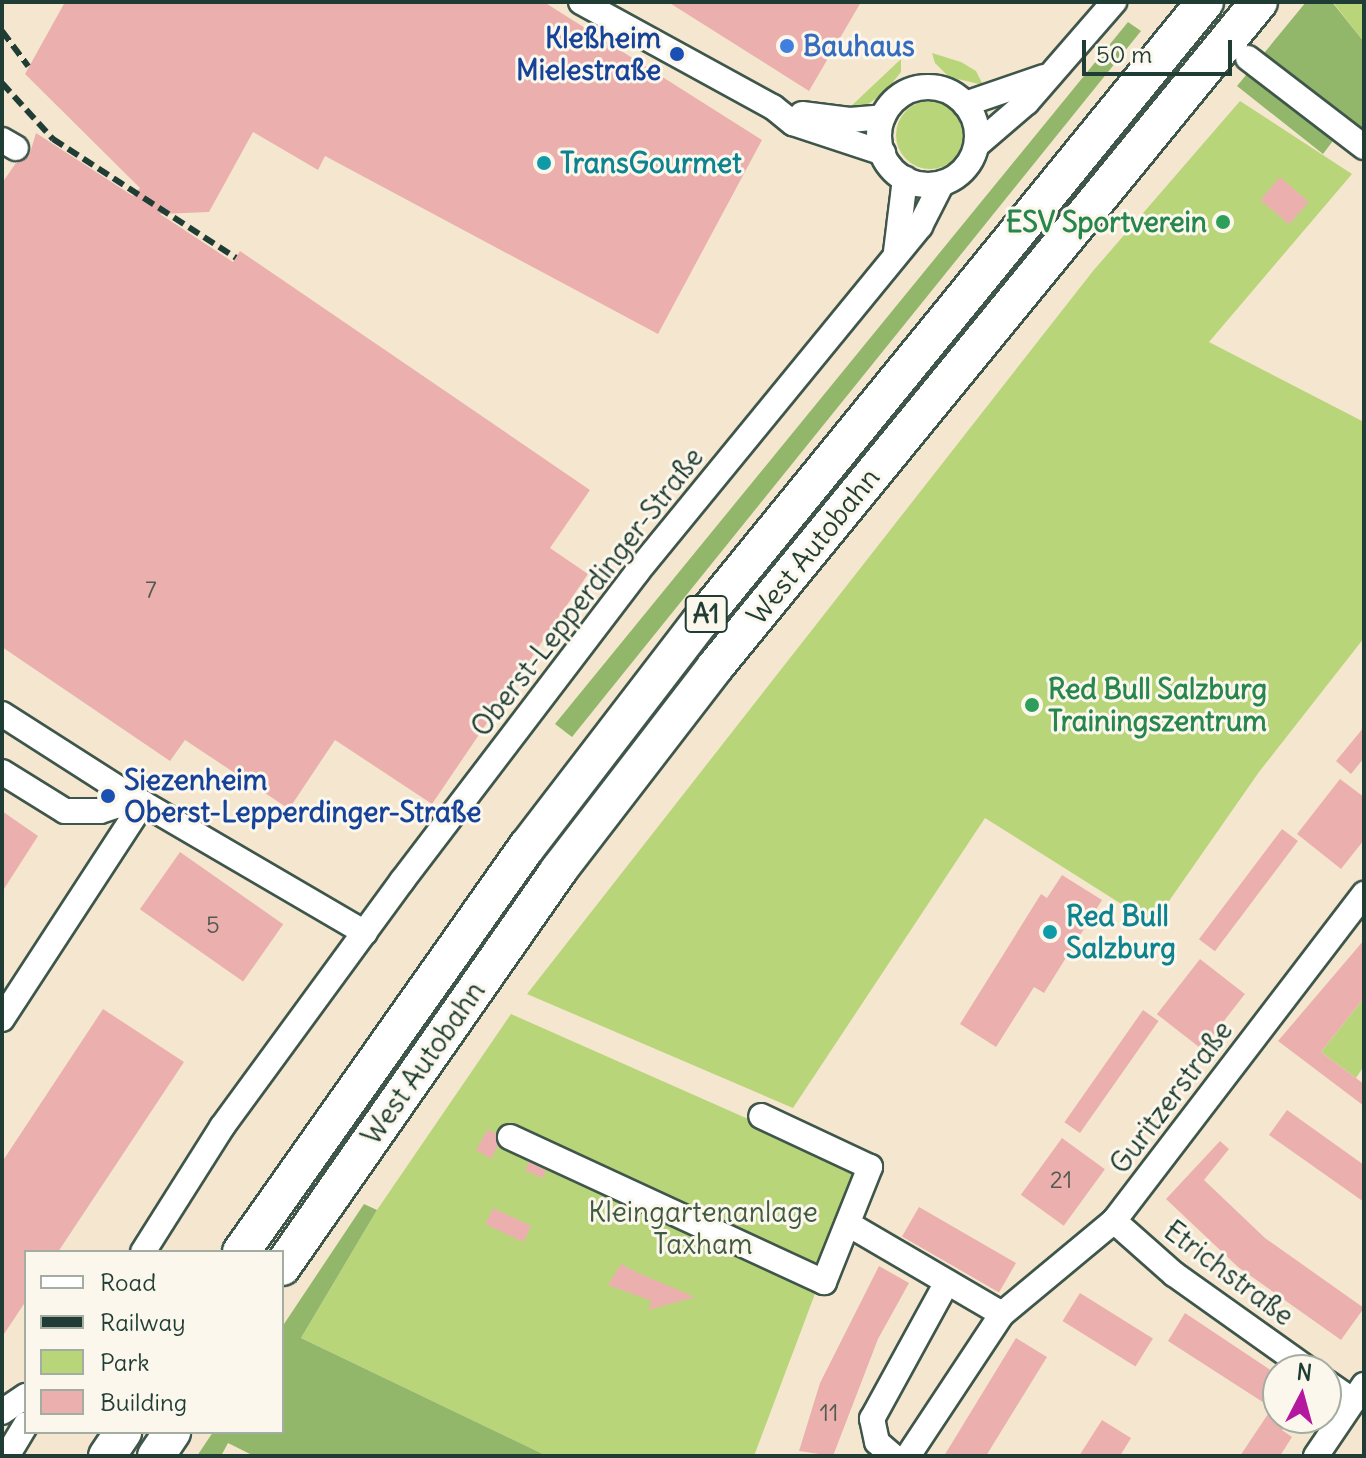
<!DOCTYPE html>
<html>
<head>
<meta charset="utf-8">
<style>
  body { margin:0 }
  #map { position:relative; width:1366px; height:1458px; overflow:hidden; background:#f5e7cf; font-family:Delius,sans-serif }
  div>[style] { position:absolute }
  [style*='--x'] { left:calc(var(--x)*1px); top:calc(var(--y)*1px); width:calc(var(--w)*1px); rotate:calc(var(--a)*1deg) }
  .green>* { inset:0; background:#b9d57a }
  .round { border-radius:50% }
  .forest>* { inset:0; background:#92b66a }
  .building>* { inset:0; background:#ebb0ae; transform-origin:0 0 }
  .roads { filter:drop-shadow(2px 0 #3f564b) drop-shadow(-2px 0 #3f564b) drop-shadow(0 2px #3f564b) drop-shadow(0 -2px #3f564b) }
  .minor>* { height:24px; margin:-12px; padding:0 12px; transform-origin:12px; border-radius:12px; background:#fff }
  .minor>.ring { margin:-12px; padding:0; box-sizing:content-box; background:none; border:24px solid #fff; border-radius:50% }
  .highway>* { height:36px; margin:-18px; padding:0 18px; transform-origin:18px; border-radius:18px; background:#fff }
  .rail>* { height:6px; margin-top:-3px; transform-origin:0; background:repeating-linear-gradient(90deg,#1f3d34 0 12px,transparent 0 18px) }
  .dots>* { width:22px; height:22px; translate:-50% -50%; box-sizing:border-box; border:4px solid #fbf7ec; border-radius:50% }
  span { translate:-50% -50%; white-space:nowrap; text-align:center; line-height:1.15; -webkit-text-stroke:6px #fbf7ec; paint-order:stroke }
  .number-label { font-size:24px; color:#525a52 }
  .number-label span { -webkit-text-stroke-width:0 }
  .shield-label span { padding:2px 6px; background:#fbf7ec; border:2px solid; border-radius:6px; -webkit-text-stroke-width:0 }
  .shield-label { font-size:26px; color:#1f3d34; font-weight:700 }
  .transit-label { font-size:28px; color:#164399; font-weight:700 }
  .right { translate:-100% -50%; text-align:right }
  .left { translate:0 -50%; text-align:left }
  .shop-label { font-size:28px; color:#366cbe; font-weight:700 }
  .culture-label { font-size:28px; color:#0d838f; font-weight:700 }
  .leisure-label { font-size:28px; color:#27864d; font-weight:700 }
  .street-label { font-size:28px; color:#1f3d34 }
  .park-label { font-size:28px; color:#3e5b42 }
  .frame { position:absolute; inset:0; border:4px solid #1f3d34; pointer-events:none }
  .legend { position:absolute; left:24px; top:1250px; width:260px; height:184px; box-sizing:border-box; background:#fbf7ec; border:2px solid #a3ada2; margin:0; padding:10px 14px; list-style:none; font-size:24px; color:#1f3d34 }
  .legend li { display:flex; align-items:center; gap:16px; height:40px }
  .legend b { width:40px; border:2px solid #a3ada2 }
  .north { position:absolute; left:1262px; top:1354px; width:80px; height:80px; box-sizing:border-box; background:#fbf7ec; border:2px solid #a3ada2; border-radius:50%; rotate:6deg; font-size:22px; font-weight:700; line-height:32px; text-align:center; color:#1f3d34 }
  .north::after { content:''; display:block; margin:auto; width:28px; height:36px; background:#b5179e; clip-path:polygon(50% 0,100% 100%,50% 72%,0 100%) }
  .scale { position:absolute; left:1082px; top:40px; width:150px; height:36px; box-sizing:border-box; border:4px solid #1f3d34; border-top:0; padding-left:10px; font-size:24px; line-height:28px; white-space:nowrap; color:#1f3d34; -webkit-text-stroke:6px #fbf7ec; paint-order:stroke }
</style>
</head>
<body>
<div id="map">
  <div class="green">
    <i style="clip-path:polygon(1335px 2px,1364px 2px,1364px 42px,1335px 5px)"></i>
    <i style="clip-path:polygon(932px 53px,961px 62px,976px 71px,983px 85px,949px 77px,935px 63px)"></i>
    <i style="clip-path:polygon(901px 59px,901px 72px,885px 92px,867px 105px,848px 109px)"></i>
    <i class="round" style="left:896px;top:101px;width:68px;height:68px"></i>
    <i style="clip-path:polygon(1240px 101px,1352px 174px,1209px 342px,1364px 422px,1364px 638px,1259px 772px,1153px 924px,985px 818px,793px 1108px,527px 994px,1093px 271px)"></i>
    <i style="clip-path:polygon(1364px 998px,1364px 1066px,1356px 1078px,1321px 1052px)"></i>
    <i style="clip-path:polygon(511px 1014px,850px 1164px,857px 1182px,754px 1456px,547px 1456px,301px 1338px,377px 1210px)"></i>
  </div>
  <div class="forest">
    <i style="clip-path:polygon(1306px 2px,1332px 2px,1364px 42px,1364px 133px,1348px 121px,1323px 154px,1237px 86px)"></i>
    <i style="clip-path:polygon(1128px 22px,1141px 31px,572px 737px,555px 724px)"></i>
    <i style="clip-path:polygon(364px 1204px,377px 1210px,301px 1338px,547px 1456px,254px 1456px,228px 1443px,221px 1456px,197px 1456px,213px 1432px,282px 1432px,282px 1327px)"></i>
  </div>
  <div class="building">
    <i style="clip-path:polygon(65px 2px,544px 2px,762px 140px,658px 334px,325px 156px,318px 170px,253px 132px,209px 212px,160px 214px,233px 262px,240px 251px,590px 490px,550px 548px,588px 574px,432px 804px,335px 740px,289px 809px,185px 740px,170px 761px,2px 647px,2px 183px,16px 163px,29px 156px,36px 133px,133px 196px,140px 188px,25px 74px)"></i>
    <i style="clip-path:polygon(668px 2px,861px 2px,809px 91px)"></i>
    <i style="left:1280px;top:177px;width:38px;height:30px;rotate:41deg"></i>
    <i style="clip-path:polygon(1364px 727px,1364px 758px,1351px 774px,1336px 761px)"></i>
    <i style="clip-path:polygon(1340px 779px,1364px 797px,1364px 840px,1341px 869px,1297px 834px)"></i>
    <i style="clip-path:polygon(2px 811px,38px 836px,2px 892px)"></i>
    <i style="left:1282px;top:829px;width:20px;height:138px;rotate:37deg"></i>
    <i style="left:180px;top:852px;width:126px;height:70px;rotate:35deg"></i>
    <i style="clip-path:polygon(1062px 875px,1102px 900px,1044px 993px,1034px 987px,996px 1047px,960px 1024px,1041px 894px,1047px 898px)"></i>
    <i style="clip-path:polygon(1364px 940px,1364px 998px,1321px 1052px,1364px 1084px,1364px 1106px,1278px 1041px)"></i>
    <i style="left:1200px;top:959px;width:57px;height:70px;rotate:38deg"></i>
    <i style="clip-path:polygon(103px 1009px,184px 1062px,58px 1252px,26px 1252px,26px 1301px,2px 1337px,2px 1162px)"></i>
    <i style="left:1143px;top:1010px;width:19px;height:137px;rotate:35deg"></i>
    <i style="clip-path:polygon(1287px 1110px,1364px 1165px,1364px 1202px,1269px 1135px)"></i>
    <i style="clip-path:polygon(488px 1129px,496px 1134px,498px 1146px,491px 1159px,476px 1150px)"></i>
    <i style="left:1062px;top:1138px;width:53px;height:70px;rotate:36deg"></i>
    <i style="clip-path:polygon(1220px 1141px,1229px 1149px,1204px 1180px,1265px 1238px,1364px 1308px,1341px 1340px,1238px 1267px,1166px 1199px)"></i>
    <i style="left:529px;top:1162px;width:19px;height:9px;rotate:25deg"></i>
    <i style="left:919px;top:1207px;width:112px;height:34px;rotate:30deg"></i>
    <i style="left:493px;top:1208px;width:42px;height:18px;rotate:25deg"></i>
    <i style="clip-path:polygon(621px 1264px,638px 1273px,695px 1297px,648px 1310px,652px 1301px,608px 1285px)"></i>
    <i style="clip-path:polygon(879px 1266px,909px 1283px,878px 1339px,833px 1456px,799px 1451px,820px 1383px)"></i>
    <i style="left:1080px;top:1293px;width:86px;height:33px;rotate:32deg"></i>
    <i style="clip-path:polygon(1185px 1313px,1278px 1375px,1278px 1418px,1290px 1419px,1282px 1430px,1292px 1437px,1280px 1456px,1240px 1456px,1272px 1408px,1168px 1341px)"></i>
    <i style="clip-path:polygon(1016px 1338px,1047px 1357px,986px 1456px,944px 1456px)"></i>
    <i style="clip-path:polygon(1102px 1420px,1131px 1438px,1120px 1456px,1079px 1456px)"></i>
  </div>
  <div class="roads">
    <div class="minor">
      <i style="--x:581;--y:2;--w:219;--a:28.7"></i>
      <i style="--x:773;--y:107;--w:26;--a:39"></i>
      <i style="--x:793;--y:123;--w:95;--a:18.4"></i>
      <i style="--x:1248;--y:58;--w:146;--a:37.5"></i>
      <i class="ring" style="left:879px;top:87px;width:74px;height:74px"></i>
      <i style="--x:965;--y:104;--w:83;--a:-18.9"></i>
      <i style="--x:802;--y:114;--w:48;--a:7.1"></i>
      <i style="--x:850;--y:120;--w:33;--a:-5"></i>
      <i style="--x:2;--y:140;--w:16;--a:30"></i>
      <i style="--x:977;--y:145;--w:66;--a:-40.7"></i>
      <i style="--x:1027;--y:102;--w:133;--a:-49"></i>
      <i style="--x:896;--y:252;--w:74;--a:-83"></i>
      <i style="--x:2;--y:714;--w:145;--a:32.6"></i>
      <i style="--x:124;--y:792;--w:279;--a:30.3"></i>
      <i style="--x:2;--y:772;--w:74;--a:31.8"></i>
      <i style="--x:65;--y:811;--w:35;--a:0"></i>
      <i style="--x:100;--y:811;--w:16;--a:-18"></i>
      <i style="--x:115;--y:806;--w:17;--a:-57"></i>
      <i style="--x:2;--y:1019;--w:258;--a:-56.9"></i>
      <i style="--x:510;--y:1137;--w:346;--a:24.8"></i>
      <i style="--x:824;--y:1282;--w:124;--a:-68.2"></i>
      <i style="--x:870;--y:1167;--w:120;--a:-154.9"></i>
      <i style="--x:1114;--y:1221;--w:80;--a:41.5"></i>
      <i style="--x:1174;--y:1274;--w:166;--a:35.4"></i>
      <i style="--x:848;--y:1224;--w:178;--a:30.3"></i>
      <i style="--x:143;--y:1252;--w:148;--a:-57.7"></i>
      <i style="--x:222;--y:1127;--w:305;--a:-53.8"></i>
      <i style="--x:402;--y:881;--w:388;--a:-52.7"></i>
      <i style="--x:637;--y:572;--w:447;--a:-50.7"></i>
      <i style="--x:920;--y:226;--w:48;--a:-62.9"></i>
      <i style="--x:1326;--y:1382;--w:33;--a:35"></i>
      <i style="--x:2;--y:1412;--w:29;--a:-34"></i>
      <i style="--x:7;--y:1456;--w:37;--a:-59"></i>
      <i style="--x:893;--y:1456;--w:21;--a:-139"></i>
      <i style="--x:877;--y:1442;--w:24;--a:-102"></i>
      <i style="--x:872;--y:1419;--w:156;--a:-61.3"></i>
      <i style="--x:908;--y:1456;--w:170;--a:-56.5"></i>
      <i style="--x:1002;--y:1314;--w:146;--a:-39.7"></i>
      <i style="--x:1114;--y:1221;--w:412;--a:-52.6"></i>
      <i style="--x:1316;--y:1456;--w:86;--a:-55.9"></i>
    </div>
    <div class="highway">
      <i style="--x:241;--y:1252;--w:496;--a:-54.8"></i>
      <i style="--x:527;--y:847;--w:282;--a:-52.5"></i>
      <i style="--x:699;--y:623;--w:801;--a:-50.83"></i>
      <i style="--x:282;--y:1267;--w:483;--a:-55.1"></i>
      <i style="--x:558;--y:871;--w:257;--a:-52.4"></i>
      <i style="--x:715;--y:667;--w:859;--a:-50.72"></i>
      <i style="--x:107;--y:1456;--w:29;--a:-56"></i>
      <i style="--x:156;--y:1456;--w:29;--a:-56"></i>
    </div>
  </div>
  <div class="rail">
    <i style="--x:2;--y:31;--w:44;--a:53.4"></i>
    <i style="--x:2;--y:83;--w:76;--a:47.7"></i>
    <i style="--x:53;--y:139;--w:218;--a:33"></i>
  </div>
  <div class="dots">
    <i style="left:787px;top:46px;background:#3f7fe0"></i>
    <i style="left:677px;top:54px;background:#1a4fb4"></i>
    <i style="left:544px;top:163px;background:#0f9aa8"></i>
    <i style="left:1223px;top:222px;background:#2e9e5b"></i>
    <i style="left:1032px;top:705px;background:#2e9e5b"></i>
    <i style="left:108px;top:796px;background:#1a4fb4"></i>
    <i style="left:1050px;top:932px;background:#0f9aa8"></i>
  </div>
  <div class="number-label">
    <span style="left:151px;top:590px">7</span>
    <span style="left:213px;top:925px">5</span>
    <span style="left:1061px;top:1180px">21</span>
    <span style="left:829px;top:1413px">11</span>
  </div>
  <div class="shield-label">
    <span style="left:706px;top:614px">A1</span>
  </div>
  <div class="transit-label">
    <span class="right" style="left:661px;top:54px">Kleßheim<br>Mielestraße</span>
    <span class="left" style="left:124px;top:796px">Siezenheim<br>Oberst-Lepperdinger-Straße</span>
  </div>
  <div class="shop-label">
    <span class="left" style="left:803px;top:46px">Bauhaus</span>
  </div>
  <div class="culture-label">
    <span class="left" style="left:560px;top:163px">TransGourmet</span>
    <span class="left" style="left:1066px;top:932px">Red Bull<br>Salzburg</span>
  </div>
  <div class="leisure-label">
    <span class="right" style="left:1207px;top:222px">ESV Sportverein</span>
    <span class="left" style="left:1048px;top:705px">Red Bull Salzburg<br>Trainingszentrum</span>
  </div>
  <div class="street-label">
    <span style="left:813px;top:546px;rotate:-51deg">West Autobahn</span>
    <span style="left:587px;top:592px;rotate:-52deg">Oberst-Lepperdinger-Straße</span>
    <span style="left:423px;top:1063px;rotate:-55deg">West Autobahn</span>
    <span style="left:1171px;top:1097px;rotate:-53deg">Guritzerstraße</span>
    <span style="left:1229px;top:1273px;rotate:37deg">Etrichstraße</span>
  </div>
  <div class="park-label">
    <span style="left:703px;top:1228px">Kleingartenanlage<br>Taxham</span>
  </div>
  <div class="frame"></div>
  <ul class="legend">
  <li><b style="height:10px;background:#fff"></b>Road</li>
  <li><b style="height:10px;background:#1f3d34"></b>Railway</li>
  <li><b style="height:22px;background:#b9d57a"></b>Park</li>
  <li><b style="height:22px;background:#ebb0ae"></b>Building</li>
  </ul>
  <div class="north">N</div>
  <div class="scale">50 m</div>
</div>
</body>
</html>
